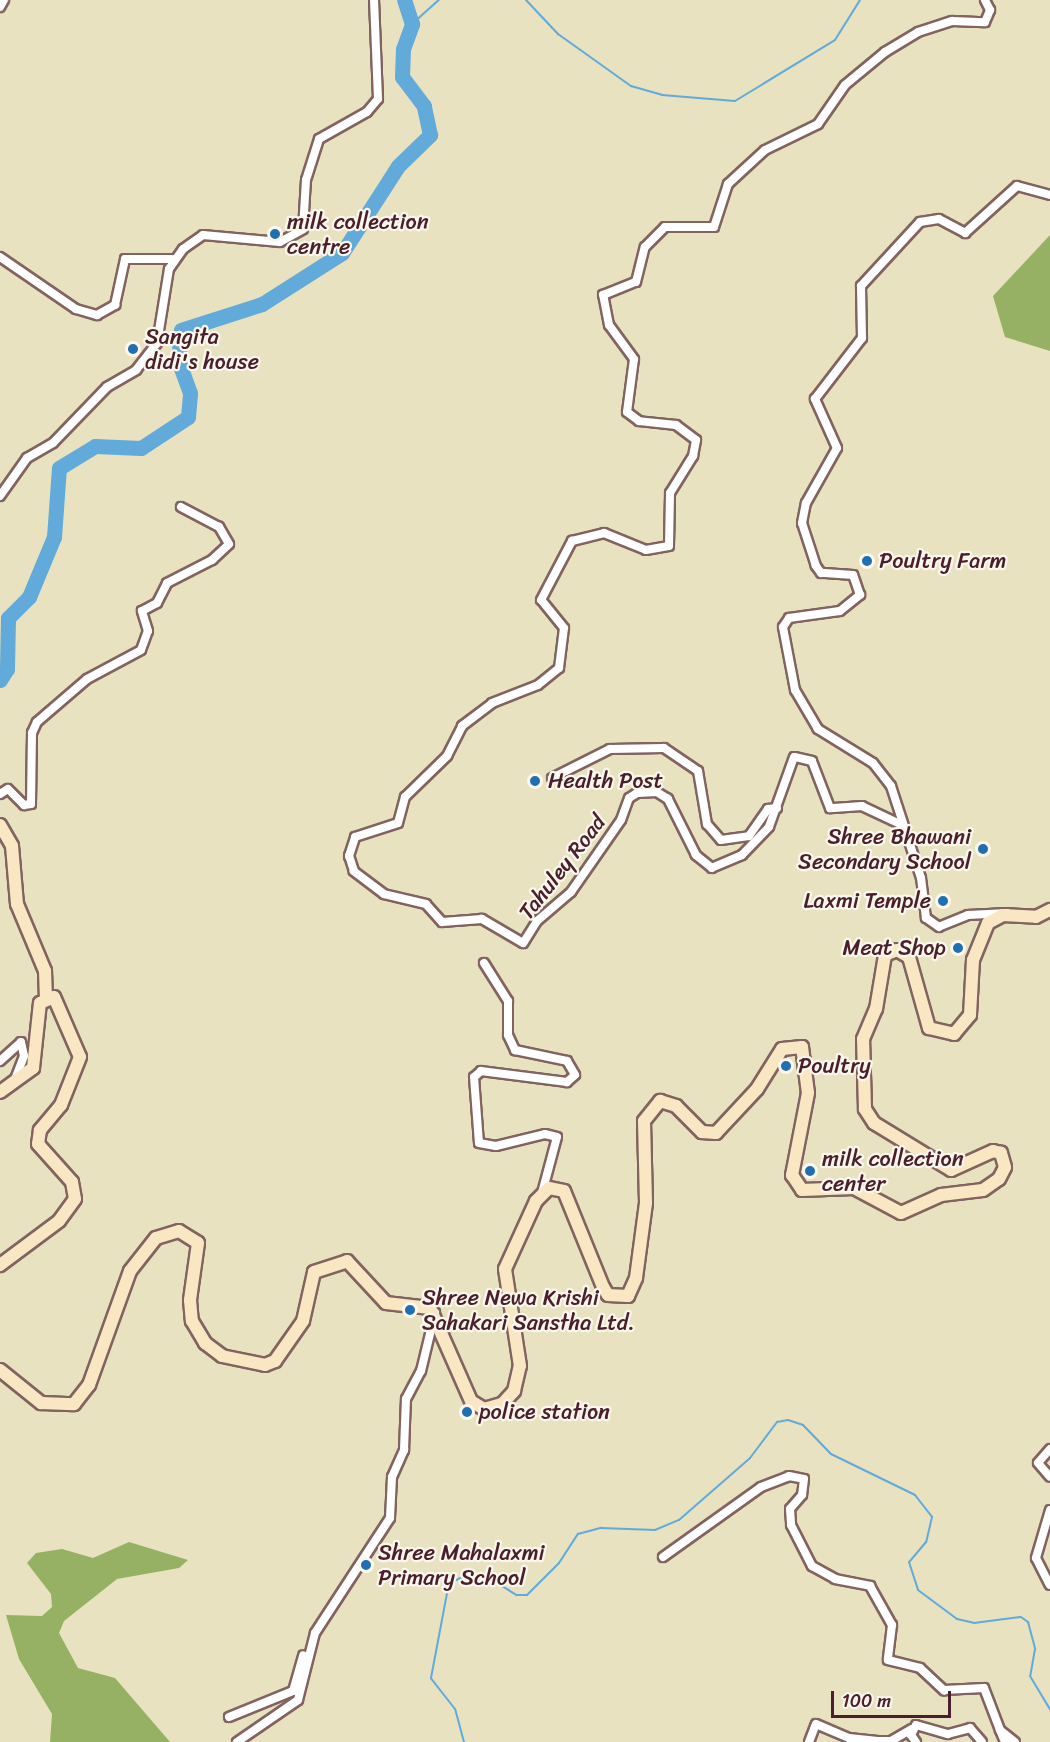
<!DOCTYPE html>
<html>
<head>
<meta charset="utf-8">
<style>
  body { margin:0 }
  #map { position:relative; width:1050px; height:1742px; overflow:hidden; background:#e8e2c1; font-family:Sriracha,sans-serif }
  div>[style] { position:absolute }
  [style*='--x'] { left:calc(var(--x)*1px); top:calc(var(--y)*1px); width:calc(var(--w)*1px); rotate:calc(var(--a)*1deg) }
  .forest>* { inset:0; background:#96b163 }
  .stream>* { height:2px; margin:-1px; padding:0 1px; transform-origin:1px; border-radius:1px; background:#61aad9 }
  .river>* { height:15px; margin:-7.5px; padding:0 7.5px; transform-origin:7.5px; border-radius:7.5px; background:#61aad9 }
  .roads { filter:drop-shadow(2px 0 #816360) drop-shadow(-2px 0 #816360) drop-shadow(0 2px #816360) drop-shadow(0 -2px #816360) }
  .street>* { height:8px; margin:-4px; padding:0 4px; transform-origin:4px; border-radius:4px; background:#fff }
  .secondary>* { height:12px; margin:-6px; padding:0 6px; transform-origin:6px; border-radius:6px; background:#f9e7c3 }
  .dots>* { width:16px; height:16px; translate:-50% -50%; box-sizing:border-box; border:3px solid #fbf7ec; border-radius:50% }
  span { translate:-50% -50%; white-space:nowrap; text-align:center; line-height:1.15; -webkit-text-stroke:4.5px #fbf7ec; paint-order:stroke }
  .poi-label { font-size:22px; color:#4a1f2b }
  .left { translate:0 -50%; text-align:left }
  .right { translate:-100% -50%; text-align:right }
  .street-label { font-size:22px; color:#4a1f2b }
  .scale { position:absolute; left:831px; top:1691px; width:120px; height:27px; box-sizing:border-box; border:3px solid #4a1f2b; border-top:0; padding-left:8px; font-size:18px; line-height:21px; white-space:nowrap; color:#4a1f2b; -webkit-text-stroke:4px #fbf7ec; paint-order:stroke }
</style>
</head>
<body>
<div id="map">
  <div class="forest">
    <i style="clip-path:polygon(1050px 235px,1050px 351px,1005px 337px,993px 296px)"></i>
    <i style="clip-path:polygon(129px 1542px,188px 1560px,179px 1568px,117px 1579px,64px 1621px,59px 1633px,78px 1668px,115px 1678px,170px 1742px,50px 1742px,52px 1714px,19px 1659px,6px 1615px,42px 1616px,52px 1607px,51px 1594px,27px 1563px,36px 1553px,62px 1549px,93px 1558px)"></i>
  </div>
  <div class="stream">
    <i style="--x:526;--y:0;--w:47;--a:46.7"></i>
    <i style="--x:558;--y:34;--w:90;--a:35.5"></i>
    <i style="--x:631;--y:86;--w:32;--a:16"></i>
    <i style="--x:662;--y:95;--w:73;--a:4.7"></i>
    <i style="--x:735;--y:101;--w:117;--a:-31.4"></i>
    <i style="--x:835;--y:40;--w:47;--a:-58"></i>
    <i style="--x:412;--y:24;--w:36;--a:-42"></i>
    <i style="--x:464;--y:1742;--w:34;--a:-105"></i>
    <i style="--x:455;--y:1709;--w:39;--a:-128"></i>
    <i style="--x:431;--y:1678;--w:97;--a:-79.3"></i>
    <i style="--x:449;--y:1583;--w:23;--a:-23"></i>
    <i style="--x:470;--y:1574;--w:16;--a:7"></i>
    <i style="--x:486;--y:1576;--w:36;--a:32"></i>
    <i style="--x:517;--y:1595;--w:10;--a:0"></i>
    <i style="--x:527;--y:1595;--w:45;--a:-45"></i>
    <i style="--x:559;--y:1563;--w:35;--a:-57"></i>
    <i style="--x:578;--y:1534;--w:24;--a:-15"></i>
    <i style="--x:601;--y:1528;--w:54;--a:2.1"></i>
    <i style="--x:655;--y:1530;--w:26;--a:-23"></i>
    <i style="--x:679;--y:1520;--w:94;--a:-41.1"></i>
    <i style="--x:750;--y:1458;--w:45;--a:-53.1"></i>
    <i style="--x:777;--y:1422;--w:11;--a:-10"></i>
    <i style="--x:788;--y:1420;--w:16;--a:18"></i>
    <i style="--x:803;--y:1425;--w:40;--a:46"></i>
    <i style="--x:831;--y:1454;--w:93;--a:26"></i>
    <i style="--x:915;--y:1495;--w:28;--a:52"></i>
    <i style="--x:932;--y:1517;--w:26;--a:103"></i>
    <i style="--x:926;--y:1542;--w:26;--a:130"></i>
    <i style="--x:909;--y:1562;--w:29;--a:72"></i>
    <i style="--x:918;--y:1590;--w:49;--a:36.6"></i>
    <i style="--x:957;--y:1619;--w:17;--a:13"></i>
    <i style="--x:974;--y:1623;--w:47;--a:-7.3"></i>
    <i style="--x:1021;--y:1617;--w:9;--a:36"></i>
    <i style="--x:1028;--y:1622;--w:28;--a:75"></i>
    <i style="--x:1035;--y:1649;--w:27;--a:100"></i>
    <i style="--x:1030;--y:1676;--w:39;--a:59"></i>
  </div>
  <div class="river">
    <i style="--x:0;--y:680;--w:13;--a:-58"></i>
    <i style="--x:7;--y:669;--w:51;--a:-88.9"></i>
    <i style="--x:8;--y:618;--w:30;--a:-45"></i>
    <i style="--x:29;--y:597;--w:65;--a:-67.4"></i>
    <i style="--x:54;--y:537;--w:69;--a:-85.9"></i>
    <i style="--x:59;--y:468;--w:42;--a:-31.4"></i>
    <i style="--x:95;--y:446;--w:46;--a:2.5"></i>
    <i style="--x:141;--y:448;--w:56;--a:-33.4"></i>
    <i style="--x:188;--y:417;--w:24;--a:-85"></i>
    <i style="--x:190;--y:393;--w:35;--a:-110"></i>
    <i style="--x:178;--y:360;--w:30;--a:-84"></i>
    <i style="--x:181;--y:330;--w:85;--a:-17.8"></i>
    <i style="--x:262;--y:304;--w:95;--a:-32.5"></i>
    <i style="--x:342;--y:253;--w:103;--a:-57.2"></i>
    <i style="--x:398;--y:166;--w:45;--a:-44.1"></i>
    <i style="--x:430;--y:135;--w:30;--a:-102"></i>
    <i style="--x:424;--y:106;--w:36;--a:-127"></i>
    <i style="--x:402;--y:77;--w:28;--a:-88"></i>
    <i style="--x:403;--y:49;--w:27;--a:-70"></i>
    <i style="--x:412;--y:24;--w:25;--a:-108"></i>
  </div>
  <div class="roads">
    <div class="street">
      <i style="--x:0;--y:7;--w:8;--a:-60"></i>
      <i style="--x:0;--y:257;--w:92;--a:34.4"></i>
      <i style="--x:76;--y:309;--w:22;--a:16"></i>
      <i style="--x:97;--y:315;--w:21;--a:-29"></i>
      <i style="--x:115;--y:305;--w:47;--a:-77.7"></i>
      <i style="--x:125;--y:259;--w:47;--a:0"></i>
      <i style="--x:0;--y:496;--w:47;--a:-54.6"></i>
      <i style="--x:27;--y:458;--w:30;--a:-30"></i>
      <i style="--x:53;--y:443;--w:78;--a:-46"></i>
      <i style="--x:107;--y:387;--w:34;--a:-30"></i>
      <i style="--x:136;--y:370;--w:34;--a:-52"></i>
      <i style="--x:157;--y:343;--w:75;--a:-80.8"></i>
      <i style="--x:169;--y:269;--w:24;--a:-55"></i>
      <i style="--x:183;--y:249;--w:24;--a:-35"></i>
      <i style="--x:203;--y:235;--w:77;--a:5.2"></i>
      <i style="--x:280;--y:242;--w:26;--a:-29"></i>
      <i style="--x:303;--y:229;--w:49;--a:-86.5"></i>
      <i style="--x:306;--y:180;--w:43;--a:-72.4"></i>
      <i style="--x:319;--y:139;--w:55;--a:-29.4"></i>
      <i style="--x:367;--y:112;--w:17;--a:-50"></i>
      <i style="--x:378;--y:99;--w:99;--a:-92.3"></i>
      <i style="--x:552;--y:778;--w:65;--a:-26.6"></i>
      <i style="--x:610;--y:749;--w:54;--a:-1.1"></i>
      <i style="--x:664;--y:748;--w:41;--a:34.1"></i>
      <i style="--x:698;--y:771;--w:54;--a:80.4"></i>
      <i style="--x:707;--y:824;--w:21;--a:49"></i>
      <i style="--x:721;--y:840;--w:28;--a:-8"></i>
      <i style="--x:749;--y:836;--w:33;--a:-55"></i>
      <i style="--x:768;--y:809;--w:9;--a:-6"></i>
      <i style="--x:0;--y:794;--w:9;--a:-32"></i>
      <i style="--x:8;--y:789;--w:23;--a:45"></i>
      <i style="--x:24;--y:805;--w:7;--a:-8"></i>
      <i style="--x:31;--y:804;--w:71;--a:-89.2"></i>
      <i style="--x:32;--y:733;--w:12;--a:-66"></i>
      <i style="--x:37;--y:722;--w:66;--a:-40.7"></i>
      <i style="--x:87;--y:679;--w:61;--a:-28.2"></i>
      <i style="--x:141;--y:650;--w:20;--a:-70"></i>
      <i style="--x:148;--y:631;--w:21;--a:-107"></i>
      <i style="--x:142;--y:611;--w:17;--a:-28"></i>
      <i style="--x:157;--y:603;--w:22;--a:-63"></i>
      <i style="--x:167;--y:583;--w:51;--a:-27.1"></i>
      <i style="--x:212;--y:560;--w:23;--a:-43"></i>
      <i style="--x:229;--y:544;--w:20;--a:-120"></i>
      <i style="--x:219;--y:527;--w:43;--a:-152.2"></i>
      <i style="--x:900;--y:824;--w:42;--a:-154.7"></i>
      <i style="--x:862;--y:806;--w:32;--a:176"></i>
      <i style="--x:830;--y:808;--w:50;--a:-111"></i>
      <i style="--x:812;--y:761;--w:18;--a:-167"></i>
      <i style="--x:794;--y:757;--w:74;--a:109.7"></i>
      <i style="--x:769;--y:827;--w:39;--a:134"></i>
      <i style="--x:742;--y:855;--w:33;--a:157"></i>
      <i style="--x:712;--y:868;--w:21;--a:-141"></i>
      <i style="--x:696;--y:855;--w:63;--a:-116.6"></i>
      <i style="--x:668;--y:799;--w:13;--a:-148"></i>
      <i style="--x:657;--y:792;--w:20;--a:177"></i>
      <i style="--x:637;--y:793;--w:9;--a:148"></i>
      <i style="--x:629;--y:798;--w:23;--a:110"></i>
      <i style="--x:621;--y:820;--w:88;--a:124.8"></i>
      <i style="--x:571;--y:892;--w:45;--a:139.5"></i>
      <i style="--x:537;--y:921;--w:26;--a:122"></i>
      <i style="--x:523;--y:943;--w:48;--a:-149.7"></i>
      <i style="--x:482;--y:919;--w:40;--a:175.7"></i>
      <i style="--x:442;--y:922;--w:24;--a:-132"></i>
      <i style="--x:426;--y:904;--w:43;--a:-166.6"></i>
      <i style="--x:384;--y:894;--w:38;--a:-143"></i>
      <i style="--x:354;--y:871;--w:16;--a:-108"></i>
      <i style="--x:349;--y:856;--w:20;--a:-72"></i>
      <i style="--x:355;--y:837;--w:45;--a:-18"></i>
      <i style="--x:398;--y:823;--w:27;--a:-75"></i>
      <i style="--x:405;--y:797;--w:59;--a:-44.3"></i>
      <i style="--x:447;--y:756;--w:34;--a:-63"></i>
      <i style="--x:462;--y:726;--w:38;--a:-37"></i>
      <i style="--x:492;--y:703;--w:49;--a:-21.4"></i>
      <i style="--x:538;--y:685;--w:27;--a:-39"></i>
      <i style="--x:559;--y:668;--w:40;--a:-82.9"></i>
      <i style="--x:564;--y:628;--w:36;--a:-129"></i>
      <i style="--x:541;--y:600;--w:67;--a:-62.3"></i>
      <i style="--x:572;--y:541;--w:33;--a:-14"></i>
      <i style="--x:604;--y:533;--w:45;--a:22"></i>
      <i style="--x:646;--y:550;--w:23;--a:-10"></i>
      <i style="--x:669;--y:546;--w:53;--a:-88.9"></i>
      <i style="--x:670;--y:493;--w:44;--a:-58.1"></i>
      <i style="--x:693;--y:456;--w:16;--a:-79"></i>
      <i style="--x:696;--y:440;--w:25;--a:-143"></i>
      <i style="--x:676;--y:425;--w:37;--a:-174"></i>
      <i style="--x:639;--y:421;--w:15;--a:-143"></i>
      <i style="--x:627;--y:412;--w:53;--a:-82.5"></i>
      <i style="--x:634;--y:359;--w:42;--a:-126.3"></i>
      <i style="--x:609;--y:325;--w:31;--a:-101"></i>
      <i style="--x:603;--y:295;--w:35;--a:-22"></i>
      <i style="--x:636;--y:282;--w:36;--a:-76"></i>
      <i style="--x:645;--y:247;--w:28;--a:-45"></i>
      <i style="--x:665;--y:227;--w:49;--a:0"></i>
      <i style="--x:714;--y:227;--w:45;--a:-72"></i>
      <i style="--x:728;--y:184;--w:50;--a:-42.6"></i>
      <i style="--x:765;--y:150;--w:59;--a:-26.1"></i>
      <i style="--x:818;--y:124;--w:47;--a:-55.3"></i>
      <i style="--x:845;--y:85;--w:52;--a:-39.5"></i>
      <i style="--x:885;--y:52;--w:39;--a:-31"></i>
      <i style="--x:918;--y:32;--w:36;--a:-18"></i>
      <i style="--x:952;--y:21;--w:33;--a:2"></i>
      <i style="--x:985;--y:22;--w:13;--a:-67"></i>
      <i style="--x:990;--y:10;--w:11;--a:-117"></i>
      <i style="--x:1007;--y:913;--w:39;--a:177"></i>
      <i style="--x:968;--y:915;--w:31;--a:158"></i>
      <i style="--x:939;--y:927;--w:16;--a:-145"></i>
      <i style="--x:926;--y:918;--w:40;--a:-97.1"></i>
      <i style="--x:921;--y:878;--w:97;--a:-108.1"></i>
      <i style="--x:891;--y:786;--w:29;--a:-128"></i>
      <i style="--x:873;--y:763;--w:65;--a:-148.3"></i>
      <i style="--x:818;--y:729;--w:45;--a:-120.5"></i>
      <i style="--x:795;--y:690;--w:64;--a:-100.8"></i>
      <i style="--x:783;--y:627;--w:11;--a:-56"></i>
      <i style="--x:789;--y:618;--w:51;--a:-7.8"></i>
      <i style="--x:840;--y:611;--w:26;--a:-39"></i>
      <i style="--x:860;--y:595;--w:21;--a:-109"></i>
      <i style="--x:853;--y:575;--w:32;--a:-176"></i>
      <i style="--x:821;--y:573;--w:9;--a:-126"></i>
      <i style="--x:816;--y:566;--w:45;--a:-108"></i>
      <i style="--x:802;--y:523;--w:20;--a:-79"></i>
      <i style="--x:806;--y:503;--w:63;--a:-60.6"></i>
      <i style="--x:837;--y:448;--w:54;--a:-114.2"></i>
      <i style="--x:815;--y:399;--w:77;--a:-52.4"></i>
      <i style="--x:862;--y:338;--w:52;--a:-91.1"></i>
      <i style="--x:861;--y:286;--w:87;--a:-47.3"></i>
      <i style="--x:920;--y:222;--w:19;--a:-9"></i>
      <i style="--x:939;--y:219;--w:30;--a:28"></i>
      <i style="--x:965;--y:233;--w:70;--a:-42.1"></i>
      <i style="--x:1017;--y:186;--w:34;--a:15"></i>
      <i style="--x:484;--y:963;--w:45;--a:57.7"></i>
      <i style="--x:508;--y:1001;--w:34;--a:90"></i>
      <i style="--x:508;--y:1035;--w:17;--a:65"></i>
      <i style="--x:515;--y:1050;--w:53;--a:11.9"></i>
      <i style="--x:567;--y:1061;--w:16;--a:60"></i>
      <i style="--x:575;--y:1075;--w:11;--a:139"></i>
      <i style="--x:567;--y:1082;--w:87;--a:-172.7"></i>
      <i style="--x:481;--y:1071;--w:9;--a:139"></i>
      <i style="--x:474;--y:1077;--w:66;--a:85.7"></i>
      <i style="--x:479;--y:1143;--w:17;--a:10"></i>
      <i style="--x:496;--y:1146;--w:50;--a:-13.8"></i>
      <i style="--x:545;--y:1134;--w:12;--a:14"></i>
      <i style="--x:557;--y:1137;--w:58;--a:105"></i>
      <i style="--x:0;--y:1061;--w:28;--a:-42"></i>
      <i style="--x:21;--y:1042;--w:14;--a:78"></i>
      <i style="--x:24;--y:1056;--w:26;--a:111"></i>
      <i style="--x:1050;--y:1449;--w:18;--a:131"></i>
      <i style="--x:1038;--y:1463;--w:18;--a:49"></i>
      <i style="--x:1050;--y:1510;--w:50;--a:106.3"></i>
      <i style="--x:1036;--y:1558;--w:30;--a:63"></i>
      <i style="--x:663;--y:1557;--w:120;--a:-35.5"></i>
      <i style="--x:761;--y:1487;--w:30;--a:-21"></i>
      <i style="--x:789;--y:1476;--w:15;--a:11"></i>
      <i style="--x:804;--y:1479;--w:16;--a:97"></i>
      <i style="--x:802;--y:1495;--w:18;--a:131"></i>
      <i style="--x:790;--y:1509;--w:16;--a:86"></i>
      <i style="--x:791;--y:1525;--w:46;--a:62.9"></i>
      <i style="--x:812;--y:1566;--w:26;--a:29"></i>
      <i style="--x:835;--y:1579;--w:36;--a:11"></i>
      <i style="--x:870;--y:1586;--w:45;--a:60.6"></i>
      <i style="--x:892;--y:1625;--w:35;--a:97"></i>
      <i style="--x:888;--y:1660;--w:33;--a:14"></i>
      <i style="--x:920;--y:1668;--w:33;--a:43"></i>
      <i style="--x:944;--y:1690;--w:40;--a:-2.9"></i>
      <i style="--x:984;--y:1688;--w:45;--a:69.1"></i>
      <i style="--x:229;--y:1717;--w:69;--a:-22.1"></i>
      <i style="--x:293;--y:1691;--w:37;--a:-74"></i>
      <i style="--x:237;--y:1742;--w:74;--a:-34.5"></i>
      <i style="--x:298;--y:1700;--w:69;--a:-75.8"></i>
      <i style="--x:315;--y:1633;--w:137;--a:-56.9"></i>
      <i style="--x:390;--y:1518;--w:41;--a:-87.2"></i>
      <i style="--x:392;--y:1477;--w:30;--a:-66"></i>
      <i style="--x:404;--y:1450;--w:51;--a:-87.8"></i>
      <i style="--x:406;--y:1399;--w:32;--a:-62"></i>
      <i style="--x:421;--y:1371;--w:60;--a:-76.4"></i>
      <i style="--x:809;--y:1742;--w:19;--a:-69"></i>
      <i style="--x:816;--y:1724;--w:36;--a:23"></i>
      <i style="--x:849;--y:1738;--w:29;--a:6"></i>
      <i style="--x:878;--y:1741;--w:13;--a:0"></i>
      <i style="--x:891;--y:1741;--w:24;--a:-30"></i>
      <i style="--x:916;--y:1742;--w:9;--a:-126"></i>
      <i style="--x:911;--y:1735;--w:11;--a:-63"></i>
      <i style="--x:916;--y:1725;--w:33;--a:16"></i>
      <i style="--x:948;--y:1734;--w:23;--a:-15"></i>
      <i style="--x:970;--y:1728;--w:18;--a:49"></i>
      <i style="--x:1005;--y:1742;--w:13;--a:-113"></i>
      <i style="--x:1000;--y:1730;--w:19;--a:39"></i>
    </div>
    <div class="secondary">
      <i style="--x:0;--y:825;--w:24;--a:60"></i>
      <i style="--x:12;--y:846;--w:58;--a:85.1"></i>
      <i style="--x:17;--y:904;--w:73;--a:67.3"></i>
      <i style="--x:45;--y:971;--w:26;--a:88"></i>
      <i style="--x:0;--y:1092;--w:41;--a:-36"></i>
      <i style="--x:33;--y:1068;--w:65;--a:-83.9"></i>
      <i style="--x:40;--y:1003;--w:15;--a:-23"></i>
      <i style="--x:54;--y:997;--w:65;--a:66.6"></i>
      <i style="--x:80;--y:1057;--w:52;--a:111.6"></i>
      <i style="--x:61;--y:1105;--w:33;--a:130"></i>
      <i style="--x:40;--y:1130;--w:14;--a:98"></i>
      <i style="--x:38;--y:1144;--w:51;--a:48.2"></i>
      <i style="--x:72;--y:1182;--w:17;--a:80"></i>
      <i style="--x:75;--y:1199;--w:27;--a:126"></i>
      <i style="--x:59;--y:1221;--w:74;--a:143.3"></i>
      <i style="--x:0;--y:1370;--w:53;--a:38.8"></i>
      <i style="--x:41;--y:1403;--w:33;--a:2"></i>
      <i style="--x:74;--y:1404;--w:24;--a:-52"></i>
      <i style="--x:89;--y:1385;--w:121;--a:-70.2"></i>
      <i style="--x:130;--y:1271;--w:42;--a:-51.8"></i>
      <i style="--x:156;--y:1238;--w:24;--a:-17"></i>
      <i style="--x:179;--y:1231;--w:22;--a:32"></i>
      <i style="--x:198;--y:1243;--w:58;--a:98"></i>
      <i style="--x:190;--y:1300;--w:21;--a:85"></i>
      <i style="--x:192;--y:1321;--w:26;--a:59"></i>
      <i style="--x:205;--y:1343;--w:21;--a:37"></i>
      <i style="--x:222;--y:1356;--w:44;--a:11.8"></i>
      <i style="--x:265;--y:1365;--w:11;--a:-22"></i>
      <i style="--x:275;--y:1361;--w:49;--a:-55"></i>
      <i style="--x:303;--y:1321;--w:50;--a:-77.3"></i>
      <i style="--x:314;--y:1272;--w:35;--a:-18"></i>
      <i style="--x:347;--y:1261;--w:57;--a:47.1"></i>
      <i style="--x:386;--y:1303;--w:44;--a:6.5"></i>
      <i style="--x:430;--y:1308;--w:102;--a:66.2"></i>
      <i style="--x:471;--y:1401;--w:15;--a:32"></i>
      <i style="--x:484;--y:1409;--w:19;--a:-16"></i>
      <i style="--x:502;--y:1404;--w:18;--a:-47"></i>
      <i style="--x:514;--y:1391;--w:26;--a:-77"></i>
      <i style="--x:520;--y:1366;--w:98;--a:-98.8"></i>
      <i style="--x:505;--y:1269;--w:75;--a:-65.5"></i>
      <i style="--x:536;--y:1201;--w:18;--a:-45"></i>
      <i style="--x:549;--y:1188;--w:15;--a:11"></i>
      <i style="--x:564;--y:1191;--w:104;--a:67.9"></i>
      <i style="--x:603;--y:1287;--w:9;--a:58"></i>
      <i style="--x:608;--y:1295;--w:20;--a:3"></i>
      <i style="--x:628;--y:1296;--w:20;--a:-66"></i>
      <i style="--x:636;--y:1278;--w:76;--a:-82.4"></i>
      <i style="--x:646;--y:1203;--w:82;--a:-91.4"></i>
      <i style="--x:644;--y:1121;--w:26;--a:-51"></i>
      <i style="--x:660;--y:1101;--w:17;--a:17"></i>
      <i style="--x:676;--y:1106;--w:37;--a:45"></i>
      <i style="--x:702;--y:1132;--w:14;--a:4"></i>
      <i style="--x:716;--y:1133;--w:60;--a:-47"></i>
      <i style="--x:757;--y:1089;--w:47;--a:-58"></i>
      <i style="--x:782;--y:1049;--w:20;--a:-6"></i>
      <i style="--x:802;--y:1047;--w:46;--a:82.6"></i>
      <i style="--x:808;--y:1093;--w:84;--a:101"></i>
      <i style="--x:792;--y:1175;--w:18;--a:56"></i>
      <i style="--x:802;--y:1190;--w:52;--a:-2.2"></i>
      <i style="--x:854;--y:1188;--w:53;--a:28"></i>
      <i style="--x:901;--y:1213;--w:44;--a:-24.2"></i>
      <i style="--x:941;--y:1195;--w:42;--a:-6.8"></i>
      <i style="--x:983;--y:1190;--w:19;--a:-35"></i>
      <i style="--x:999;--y:1179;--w:13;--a:-63"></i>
      <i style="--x:1005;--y:1167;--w:15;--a:-106"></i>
      <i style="--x:1001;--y:1153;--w:8;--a:-166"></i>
      <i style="--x:993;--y:1151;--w:46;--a:155.7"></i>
      <i style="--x:951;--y:1170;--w:90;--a:-148.6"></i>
      <i style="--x:874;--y:1123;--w:17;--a:-123"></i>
      <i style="--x:865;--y:1109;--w:70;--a:-91.6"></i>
      <i style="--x:863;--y:1039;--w:33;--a:-67"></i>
      <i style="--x:876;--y:1009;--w:55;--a:-80.5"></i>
      <i style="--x:885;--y:955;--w:13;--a:-23"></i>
      <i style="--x:897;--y:950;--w:14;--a:30"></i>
      <i style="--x:909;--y:957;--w:74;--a:74.3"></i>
      <i style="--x:929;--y:1028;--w:26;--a:13"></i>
      <i style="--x:954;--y:1034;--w:25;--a:-50"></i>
      <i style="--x:970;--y:1015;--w:55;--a:-86.9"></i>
      <i style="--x:973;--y:960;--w:40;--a:-68"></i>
      <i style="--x:988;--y:923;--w:17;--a:-28"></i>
      <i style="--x:1003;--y:915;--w:33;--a:3"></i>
      <i style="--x:1036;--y:917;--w:16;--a:-27"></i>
    </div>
  </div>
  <div class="dots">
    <i style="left:275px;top:234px;background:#1f6fb2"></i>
    <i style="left:133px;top:349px;background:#1f6fb2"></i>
    <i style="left:867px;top:561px;background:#1f6fb2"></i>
    <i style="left:535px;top:781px;background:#1f6fb2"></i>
    <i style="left:983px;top:849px;background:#1f6fb2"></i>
    <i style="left:943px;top:901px;background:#1f6fb2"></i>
    <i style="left:958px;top:948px;background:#1f6fb2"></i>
    <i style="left:786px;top:1066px;background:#1f6fb2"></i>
    <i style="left:810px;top:1171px;background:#1f6fb2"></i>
    <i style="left:410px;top:1310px;background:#1f6fb2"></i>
    <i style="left:467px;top:1412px;background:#1f6fb2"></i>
    <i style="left:366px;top:1565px;background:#1f6fb2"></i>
  </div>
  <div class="poi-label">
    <span class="left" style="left:287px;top:234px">milk collection<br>centre</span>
    <span class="left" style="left:145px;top:349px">Sangita<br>didi's house</span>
    <span class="left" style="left:879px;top:561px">Poultry Farm</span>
    <span class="left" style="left:548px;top:781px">Health Post</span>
    <span class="right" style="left:971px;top:849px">Shree Bhawani<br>Secondary School</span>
    <span class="right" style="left:931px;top:901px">Laxmi Temple</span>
    <span class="right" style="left:946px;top:948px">Meat Shop</span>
    <span class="left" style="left:798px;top:1066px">Poultry</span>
    <span class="left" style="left:822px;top:1171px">milk collection<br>center</span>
    <span class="left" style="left:422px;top:1310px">Shree Newa Krishi<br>Sahakari Sanstha Ltd.</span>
    <span class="left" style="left:479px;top:1412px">police station</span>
    <span class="left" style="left:378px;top:1565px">Shree Mahalaxmi<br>Primary School</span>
  </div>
  <div class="street-label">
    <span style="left:562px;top:867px;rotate:-52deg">Tahuley Road</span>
  </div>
  <div class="scale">100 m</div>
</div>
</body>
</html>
